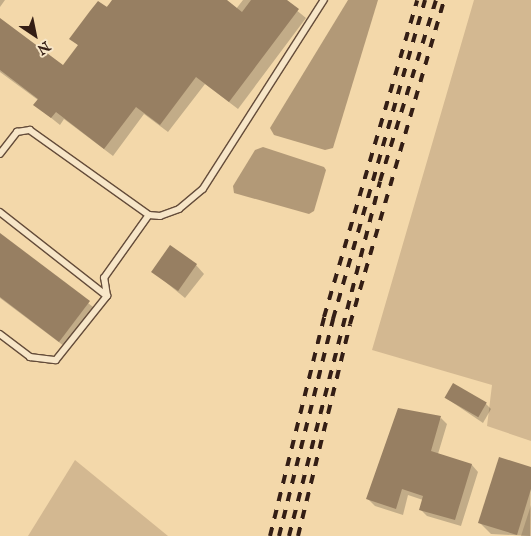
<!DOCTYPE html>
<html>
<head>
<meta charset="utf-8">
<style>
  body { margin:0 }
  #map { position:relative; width:531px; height:536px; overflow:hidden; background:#f3d8aa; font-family:"IM FELL English",serif }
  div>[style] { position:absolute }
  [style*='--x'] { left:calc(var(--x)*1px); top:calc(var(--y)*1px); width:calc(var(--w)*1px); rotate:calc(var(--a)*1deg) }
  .green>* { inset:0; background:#d3b891 }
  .water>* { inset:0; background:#b29977 }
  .shadow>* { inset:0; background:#0003 }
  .building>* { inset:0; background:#977f62; transform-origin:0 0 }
  .roads { filter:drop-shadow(1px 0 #644c3a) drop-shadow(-1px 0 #644c3a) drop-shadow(0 1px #644c3a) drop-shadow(0 -1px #644c3a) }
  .service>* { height:5.5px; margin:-2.75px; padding:0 2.75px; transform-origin:2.75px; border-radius:2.75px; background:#f7e6c8 }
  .rail>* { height:4px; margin-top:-2px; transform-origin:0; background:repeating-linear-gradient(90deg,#341e15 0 9px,transparent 0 18px) }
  span { translate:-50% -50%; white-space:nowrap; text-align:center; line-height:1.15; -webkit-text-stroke:4px #f7e6c8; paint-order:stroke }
  .north { position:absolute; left:10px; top:10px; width:50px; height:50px; -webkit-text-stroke:4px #f7e6c8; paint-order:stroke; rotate:146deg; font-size:14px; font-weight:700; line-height:20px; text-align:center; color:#341e15 }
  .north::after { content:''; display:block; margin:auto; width:18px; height:22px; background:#341e15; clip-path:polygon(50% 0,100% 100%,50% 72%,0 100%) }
</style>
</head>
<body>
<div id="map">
  <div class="green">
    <i style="clip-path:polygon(474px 0,531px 0,531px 441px,487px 426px,492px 385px,372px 350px)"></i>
    <i style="clip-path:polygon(75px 460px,168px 536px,28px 536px)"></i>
    <i style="clip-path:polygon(531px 505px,531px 536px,521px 536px)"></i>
  </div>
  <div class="water">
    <i style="clip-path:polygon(348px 0,378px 0,333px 148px,325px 150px,274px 135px,270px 128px)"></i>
    <i style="clip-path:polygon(263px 147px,324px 167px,326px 170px,314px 211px,309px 214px,234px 193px,233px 186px,255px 150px)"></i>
  </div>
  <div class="shadow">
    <i style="clip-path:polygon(0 0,5px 0,0 7px)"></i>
    <i style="clip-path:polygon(114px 0,225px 0,236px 9px,243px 0,284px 0,306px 18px,238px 109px,205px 84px,168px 132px,144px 114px,113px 156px,64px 119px,60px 125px,35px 105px,38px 100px,0 72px,0 19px,63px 67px,79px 46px,71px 39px)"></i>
    <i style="clip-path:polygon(0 235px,97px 310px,68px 349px,0 298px)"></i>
    <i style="clip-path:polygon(196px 265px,204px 274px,185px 298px,152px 271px)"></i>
    <i style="clip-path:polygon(446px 398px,486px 404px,491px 409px,483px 423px)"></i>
    <i style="clip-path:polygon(441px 418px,447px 424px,438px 454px,472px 465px,478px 472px,461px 526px,427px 516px,420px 509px,423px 500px,408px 495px,403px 515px,375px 506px,368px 499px)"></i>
    <i style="clip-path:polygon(531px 468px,530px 536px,491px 534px,480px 523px)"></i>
  </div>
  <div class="building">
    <i style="clip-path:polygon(112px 0,227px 0,242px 12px,251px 0,287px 0,299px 9px,229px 102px,196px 77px,160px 125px,136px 107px,104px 149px,56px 112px,51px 118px,33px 105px,38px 99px,0 70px,0 18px,63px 65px,78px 45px,69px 39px,90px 11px,98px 1px,107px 7px)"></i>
    <i style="clip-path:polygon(0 233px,90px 301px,59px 342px,0 297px)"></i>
    <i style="left:170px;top:245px;width:33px;height:33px;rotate:35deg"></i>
    <i style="left:453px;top:383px;width:39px;height:17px;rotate:30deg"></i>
    <i style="clip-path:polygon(398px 408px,441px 416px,431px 451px,472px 464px,455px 520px,419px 510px,423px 496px,402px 489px,396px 509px,366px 499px)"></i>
    <i style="clip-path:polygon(499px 457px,531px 467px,531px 489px,517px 535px,478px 523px)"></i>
  </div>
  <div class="roads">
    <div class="service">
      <i style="--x:0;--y:154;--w:28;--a:-52"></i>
      <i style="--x:17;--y:132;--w:13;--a:-9"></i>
      <i style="--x:30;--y:130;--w:146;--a:35.5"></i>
      <i style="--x:149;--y:215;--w:11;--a:5"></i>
      <i style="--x:160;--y:216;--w:20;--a:-20"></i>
      <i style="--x:179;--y:209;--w:31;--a:-40"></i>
      <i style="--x:203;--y:189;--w:224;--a:-57.4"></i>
      <i style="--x:0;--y:212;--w:136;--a:38.1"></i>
      <i style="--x:0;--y:334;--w:38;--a:37"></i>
      <i style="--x:30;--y:357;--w:26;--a:7"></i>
      <i style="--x:56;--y:360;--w:82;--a:-51.4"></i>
      <i style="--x:107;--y:296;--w:18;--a:-99"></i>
      <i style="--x:104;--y:278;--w:77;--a:-54.5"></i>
    </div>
  </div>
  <div class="rail">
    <i style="--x:270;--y:536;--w:226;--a:-76.1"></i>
    <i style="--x:324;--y:317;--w:330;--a:-73.6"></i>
    <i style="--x:279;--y:536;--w:224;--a:-76"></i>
    <i style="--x:333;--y:319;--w:332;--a:-73.9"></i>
    <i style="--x:289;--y:536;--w:366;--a:-75.6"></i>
    <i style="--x:380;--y:181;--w:189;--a:-72.8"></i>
    <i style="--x:298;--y:536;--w:218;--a:-76.2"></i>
    <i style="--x:350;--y:324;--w:337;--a:-73.8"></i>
  </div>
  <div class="north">N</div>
</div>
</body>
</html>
